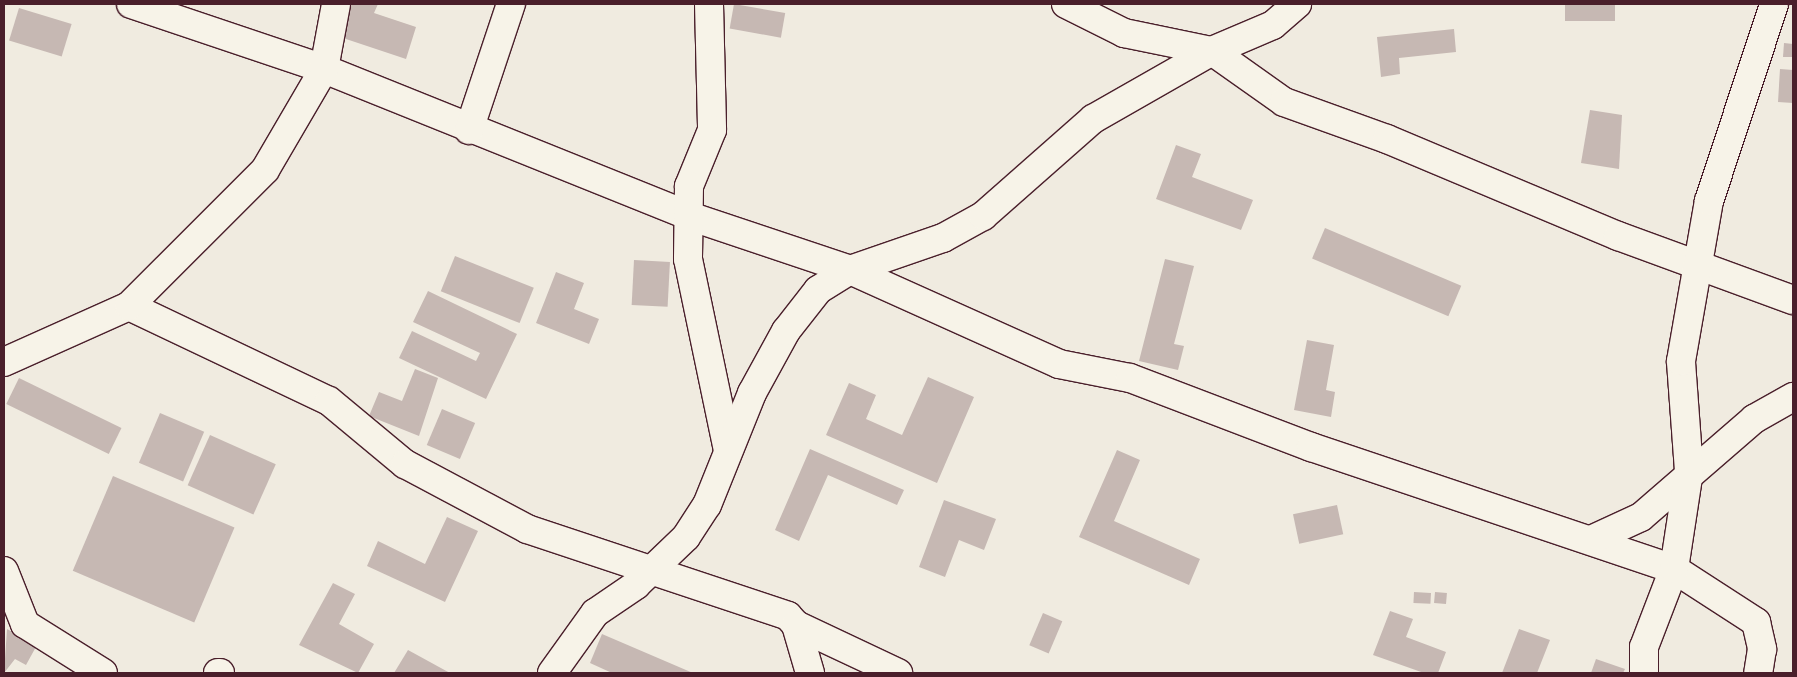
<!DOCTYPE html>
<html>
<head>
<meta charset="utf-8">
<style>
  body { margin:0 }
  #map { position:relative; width:1797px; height:677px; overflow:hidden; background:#f0ebe0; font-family:Caveat,sans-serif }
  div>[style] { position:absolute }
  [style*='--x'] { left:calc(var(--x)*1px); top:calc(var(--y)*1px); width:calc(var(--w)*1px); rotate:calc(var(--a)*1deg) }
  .building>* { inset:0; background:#c6b8b3; transform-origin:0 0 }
  .roads { filter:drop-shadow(1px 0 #4a1f2b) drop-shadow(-1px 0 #4a1f2b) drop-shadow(0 1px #4a1f2b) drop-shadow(0 -1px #4a1f2b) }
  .street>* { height:28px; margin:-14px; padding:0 14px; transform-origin:14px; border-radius:14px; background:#f7f3e8 }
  span { translate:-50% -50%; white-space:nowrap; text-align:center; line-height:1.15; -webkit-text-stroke:4.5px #f7f3e8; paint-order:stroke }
  .frame { position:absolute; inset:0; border:5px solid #4a1f2b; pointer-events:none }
</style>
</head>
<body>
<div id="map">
  <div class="building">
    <i style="clip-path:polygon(348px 4px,378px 4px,374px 13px,416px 27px,406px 59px,337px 36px)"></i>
    <i style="left:734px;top:4px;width:52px;height:25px;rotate:10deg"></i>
    <i style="left:1565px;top:4px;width:50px;height:17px"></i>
    <i style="left:19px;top:8px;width:55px;height:34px;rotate:17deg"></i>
    <i style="clip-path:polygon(1454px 29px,1456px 52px,1399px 58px,1400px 74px,1381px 77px,1377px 37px)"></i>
    <i style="clip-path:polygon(1784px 43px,1793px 44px,1793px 57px,1783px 57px)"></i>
    <i style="clip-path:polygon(1780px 69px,1793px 70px,1793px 103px,1778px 102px)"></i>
    <i style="clip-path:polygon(1590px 110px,1622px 115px,1619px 169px,1581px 163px)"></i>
    <i style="clip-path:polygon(1176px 145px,1201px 154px,1192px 177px,1253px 200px,1241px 230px,1156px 199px)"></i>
    <i style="left:1325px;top:228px;width:148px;height:33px;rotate:23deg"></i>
    <i style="left:455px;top:256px;width:85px;height:38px;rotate:22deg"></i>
    <i style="clip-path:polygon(1165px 259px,1194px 266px,1174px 344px,1184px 346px,1178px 370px,1139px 361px)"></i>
    <i style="left:634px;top:260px;width:36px;height:45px;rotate:3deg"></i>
    <i style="clip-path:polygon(556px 272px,584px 283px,574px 309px,599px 319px,589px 344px,536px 323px)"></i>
    <i style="clip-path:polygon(428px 291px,517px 334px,486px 399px,399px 358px,412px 331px,476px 361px,480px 353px,413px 322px)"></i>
    <i style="clip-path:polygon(1307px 340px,1334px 345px,1326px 390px,1335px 392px,1331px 417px,1294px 410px)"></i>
    <i style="clip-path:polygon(415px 369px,438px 378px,419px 436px,369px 416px,379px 392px,402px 401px)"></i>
    <i style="clip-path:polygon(928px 377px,974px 397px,937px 483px,826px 435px,849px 383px,876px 395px,866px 419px,902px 435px)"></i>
    <i style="left:19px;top:378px;width:114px;height:29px;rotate:26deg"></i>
    <i style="left:442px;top:409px;width:36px;height:39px;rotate:23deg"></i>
    <i style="left:160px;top:413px;width:48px;height:54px;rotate:23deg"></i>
    <i style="left:210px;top:435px;width:72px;height:55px;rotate:24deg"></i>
    <i style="clip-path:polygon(810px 449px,904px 490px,897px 505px,828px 475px,799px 541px,775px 530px)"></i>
    <i style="clip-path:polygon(1117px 450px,1140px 460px,1114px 521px,1200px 559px,1189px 585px,1079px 537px)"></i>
    <i style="left:113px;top:476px;width:132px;height:103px;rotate:23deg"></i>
    <i style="clip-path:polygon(944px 500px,996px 519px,984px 550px,959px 540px,945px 577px,919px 567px)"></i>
    <i style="left:1337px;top:505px;width:30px;height:45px;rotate:78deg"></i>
    <i style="clip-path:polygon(447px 517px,478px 531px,445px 602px,367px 566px,378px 541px,425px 564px)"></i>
    <i style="clip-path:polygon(333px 583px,355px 594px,339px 624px,374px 644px,358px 673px,299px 645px)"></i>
    <i style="left:1414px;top:592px;width:17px;height:11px;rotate:3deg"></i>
    <i style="left:1435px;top:592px;width:12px;height:11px;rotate:5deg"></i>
    <i style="clip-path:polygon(1390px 611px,1413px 619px,1406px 637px,1446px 652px,1438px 673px,1424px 673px,1373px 655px)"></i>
    <i style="left:1043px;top:613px;width:21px;height:35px;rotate:23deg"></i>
    <i style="clip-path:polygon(7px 629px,37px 645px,26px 665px,15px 659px,4px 673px)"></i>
    <i style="clip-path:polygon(1519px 629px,1550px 640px,1537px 673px,1502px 673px)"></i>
    <i style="clip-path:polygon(602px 634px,693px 673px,612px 673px,590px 663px)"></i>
    <i style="clip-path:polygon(408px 650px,450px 673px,394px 673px)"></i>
    <i style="clip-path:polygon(1596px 659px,1625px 669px,1623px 673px,1591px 673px)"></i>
  </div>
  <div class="roads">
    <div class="street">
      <i style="--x:131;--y:4;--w:204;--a:18.6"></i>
      <i style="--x:324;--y:69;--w:393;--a:21.9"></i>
      <i style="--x:689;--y:216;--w:170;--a:18.5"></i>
      <i style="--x:850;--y:270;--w:229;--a:24.2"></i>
      <i style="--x:1059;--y:364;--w:72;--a:11.2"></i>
      <i style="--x:1130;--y:378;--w:194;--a:20.9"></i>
      <i style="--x:1311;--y:447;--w:383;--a:18.6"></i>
      <i style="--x:1674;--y:569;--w:98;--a:32.9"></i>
      <i style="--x:1756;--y:622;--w:28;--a:77"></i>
      <i style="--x:1762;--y:649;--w:24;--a:99"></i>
      <i style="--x:709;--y:4;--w:126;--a:88.6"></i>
      <i style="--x:712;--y:130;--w:61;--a:112.3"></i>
      <i style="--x:689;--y:186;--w:73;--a:90.8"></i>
      <i style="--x:688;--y:259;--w:195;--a:78.2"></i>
      <i style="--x:1066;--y:4;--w:65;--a:26.6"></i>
      <i style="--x:1124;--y:33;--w:90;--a:11.6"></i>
      <i style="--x:1212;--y:51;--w:88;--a:35.3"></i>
      <i style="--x:1284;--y:102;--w:109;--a:19.8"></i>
      <i style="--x:1387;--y:139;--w:251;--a:22.8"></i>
      <i style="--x:1618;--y:236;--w:186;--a:20.1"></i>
      <i style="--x:469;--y:130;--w:133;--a:-71.6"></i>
      <i style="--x:129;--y:306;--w:221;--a:25.4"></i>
      <i style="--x:329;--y:401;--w:99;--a:39.7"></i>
      <i style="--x:405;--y:464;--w:138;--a:28"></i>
      <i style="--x:527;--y:529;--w:275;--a:18.4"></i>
      <i style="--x:788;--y:616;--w:12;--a:48"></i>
      <i style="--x:796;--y:625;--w:50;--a:73.7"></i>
      <i style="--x:4;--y:362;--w:137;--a:-24.1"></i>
      <i style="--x:129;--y:306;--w:192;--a:-45"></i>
      <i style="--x:265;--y:170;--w:117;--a:-59.7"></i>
      <i style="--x:324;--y:69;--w:66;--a:-79.5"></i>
      <i style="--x:1591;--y:540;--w:55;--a:-24.7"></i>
      <i style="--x:1641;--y:517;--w:150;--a:-40.9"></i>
      <i style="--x:1754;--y:419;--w:45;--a:-29.4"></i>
      <i style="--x:4;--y:571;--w:57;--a:68.4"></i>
      <i style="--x:25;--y:624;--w:92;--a:32.1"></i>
      <i style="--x:796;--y:625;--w:113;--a:25.2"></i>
      <i style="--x:218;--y:673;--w:2;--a:0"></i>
      <i style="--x:552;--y:673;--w:74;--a:-54.4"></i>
      <i style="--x:595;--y:613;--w:50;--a:-34.3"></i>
      <i style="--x:636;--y:585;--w:69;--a:-43.8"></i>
      <i style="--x:686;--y:537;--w:38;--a:-57"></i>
      <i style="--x:707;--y:505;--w:121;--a:-68.1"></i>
      <i style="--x:752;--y:393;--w:71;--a:-61.3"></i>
      <i style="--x:786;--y:331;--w:52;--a:-52"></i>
      <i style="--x:818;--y:290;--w:38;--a:-32"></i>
      <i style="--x:850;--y:270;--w:98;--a:-19"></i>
      <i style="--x:943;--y:238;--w:46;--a:-28.8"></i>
      <i style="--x:983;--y:216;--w:147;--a:-41.4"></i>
      <i style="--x:1093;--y:119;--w:137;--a:-29.7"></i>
      <i style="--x:1212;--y:51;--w:66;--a:-23.1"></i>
      <i style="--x:1273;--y:25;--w:32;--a:-41"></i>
      <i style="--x:1644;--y:673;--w:26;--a:-90"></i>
      <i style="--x:1644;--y:647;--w:84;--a:-69"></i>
      <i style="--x:1674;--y:569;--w:99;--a:-81.3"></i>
      <i style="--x:1689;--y:471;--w:110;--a:-94.2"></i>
      <i style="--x:1681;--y:361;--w:162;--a:-80.1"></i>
      <i style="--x:1709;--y:201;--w:207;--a:-71.7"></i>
    </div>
  </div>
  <div class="frame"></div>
</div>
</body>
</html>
